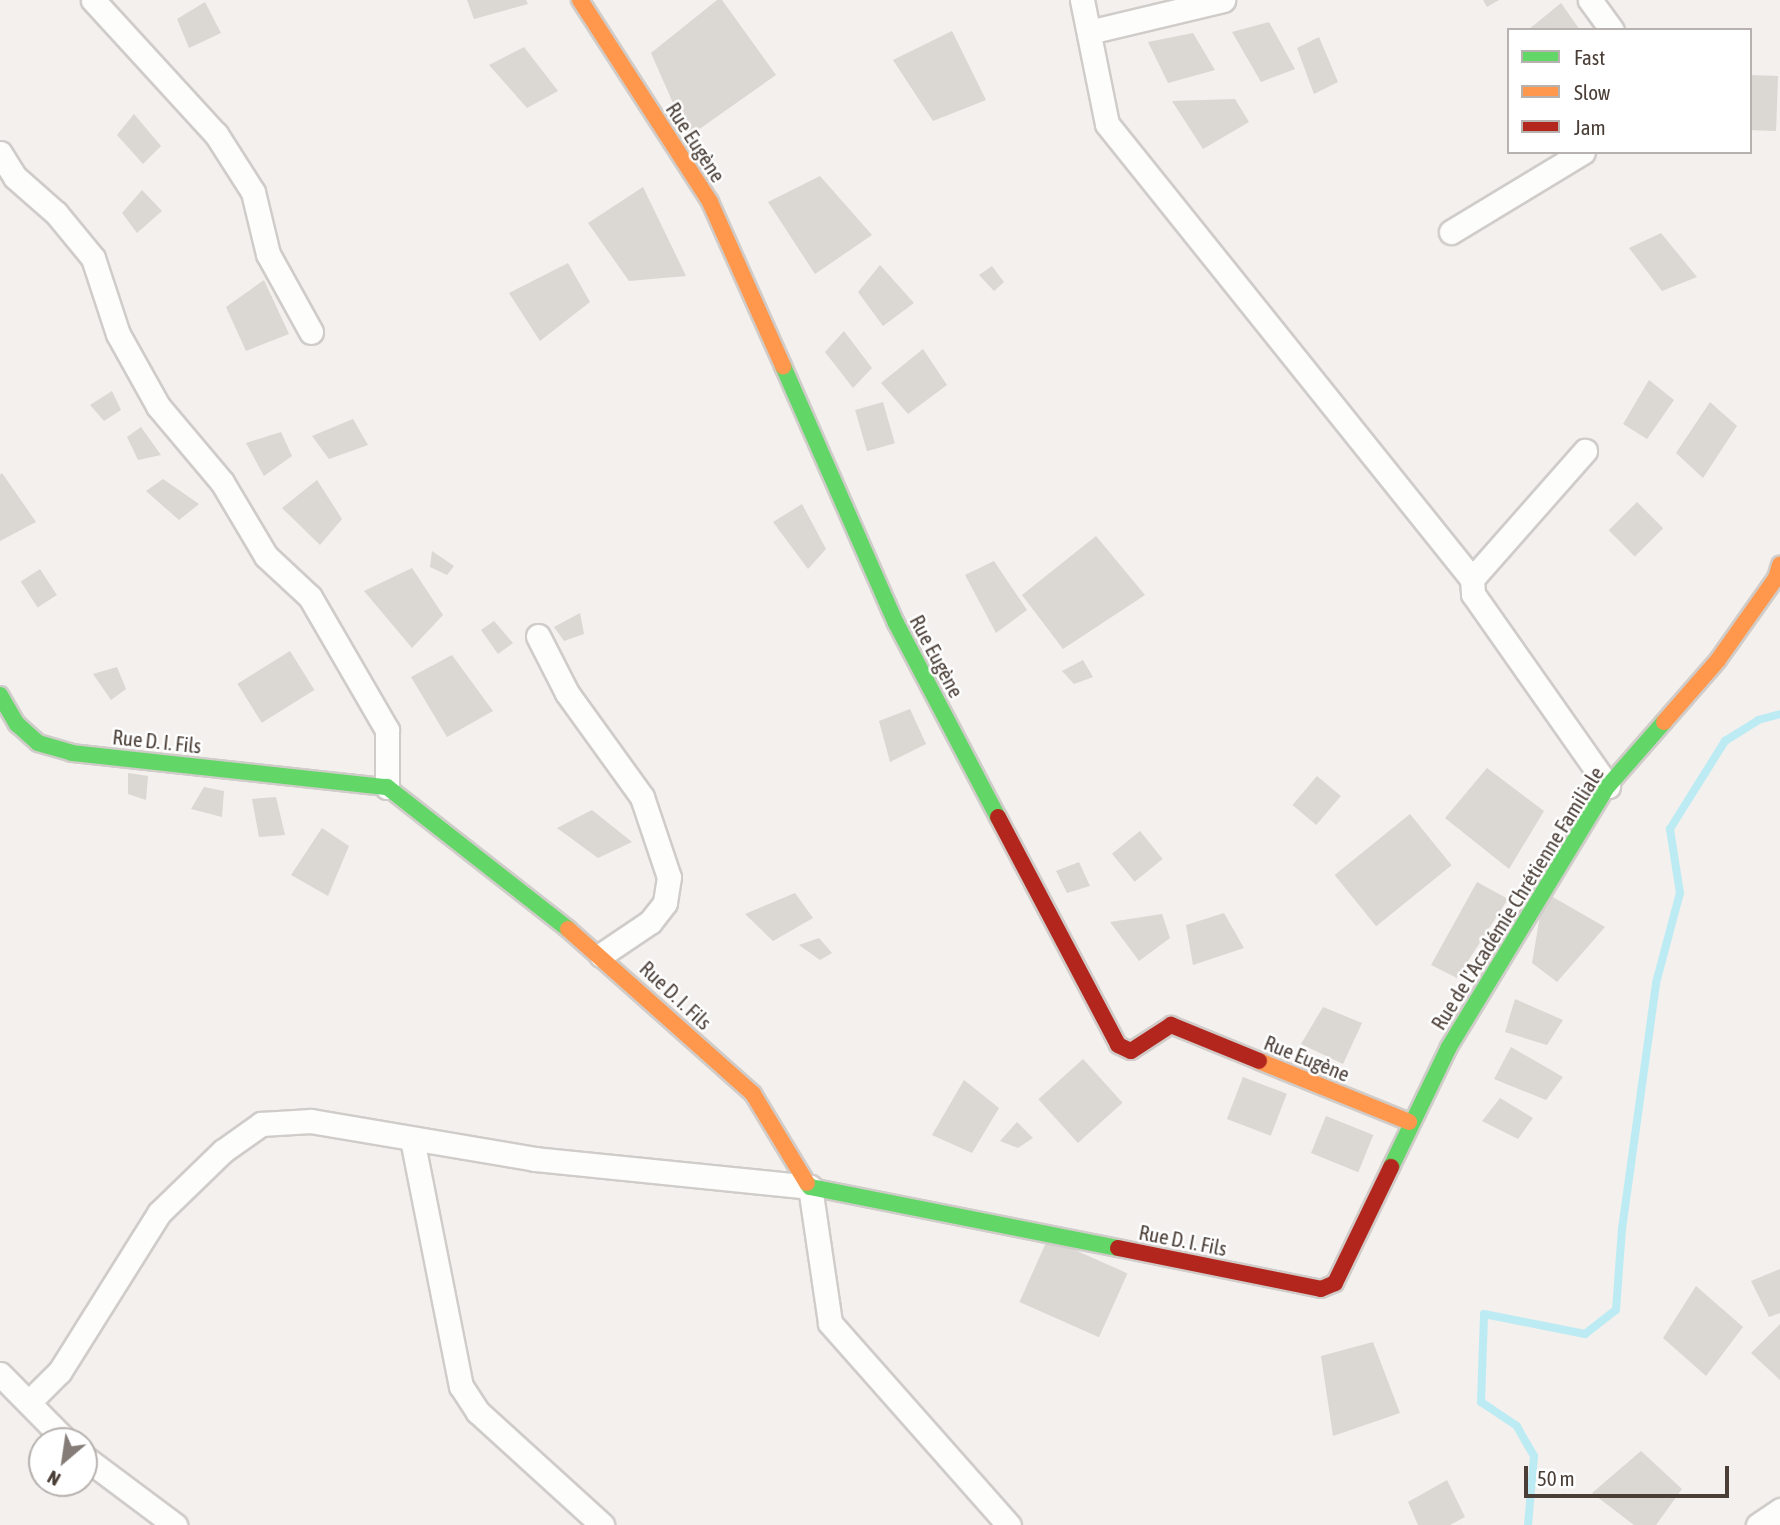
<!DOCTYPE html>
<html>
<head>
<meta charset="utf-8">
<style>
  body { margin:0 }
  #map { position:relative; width:1780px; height:1525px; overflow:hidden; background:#f3f0ed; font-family:"Asap Condensed",sans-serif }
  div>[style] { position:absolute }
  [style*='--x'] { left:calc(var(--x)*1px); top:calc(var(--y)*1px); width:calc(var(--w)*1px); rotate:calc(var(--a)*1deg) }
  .stream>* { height:8px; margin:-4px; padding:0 4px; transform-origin:4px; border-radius:4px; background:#bcebf3 }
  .building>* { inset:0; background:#dbd7d3; transform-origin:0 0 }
  .roads { filter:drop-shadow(2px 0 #d0ccc9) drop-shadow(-2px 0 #d0ccc9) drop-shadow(0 2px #d0ccc9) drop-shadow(0 -2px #d0ccc9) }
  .street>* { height:23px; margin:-11.5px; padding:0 11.5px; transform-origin:11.5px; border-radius:11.5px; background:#fdfdfc }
  .fast>* { height:16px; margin:-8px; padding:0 8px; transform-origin:8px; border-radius:8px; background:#63d668 }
  .slow>* { height:16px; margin:-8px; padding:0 8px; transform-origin:8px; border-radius:8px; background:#ff974d }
  .jam>* { height:16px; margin:-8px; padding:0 8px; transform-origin:8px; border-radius:8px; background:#b3261e }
  span { translate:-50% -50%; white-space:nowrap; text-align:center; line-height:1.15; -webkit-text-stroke:5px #fff; paint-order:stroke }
  .street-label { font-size:21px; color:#4a3e37 }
  .legend { position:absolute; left:1507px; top:28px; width:245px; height:126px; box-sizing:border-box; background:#fff; border:2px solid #b7b2af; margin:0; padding:9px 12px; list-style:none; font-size:21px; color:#4a3e37 }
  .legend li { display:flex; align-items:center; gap:14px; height:35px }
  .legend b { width:35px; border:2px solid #b7b2af }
  .north { position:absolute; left:28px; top:1427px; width:70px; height:70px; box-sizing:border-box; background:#fff; border:2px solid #b7b2af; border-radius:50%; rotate:209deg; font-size:19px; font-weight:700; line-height:28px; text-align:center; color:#4a3e37 }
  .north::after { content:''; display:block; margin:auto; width:24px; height:32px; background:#857c77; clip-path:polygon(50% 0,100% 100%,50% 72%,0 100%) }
  .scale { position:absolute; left:1524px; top:1466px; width:205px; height:32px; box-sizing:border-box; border:4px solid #4a3e37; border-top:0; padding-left:9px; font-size:21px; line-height:24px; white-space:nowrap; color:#4a3e37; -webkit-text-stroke:5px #fff; paint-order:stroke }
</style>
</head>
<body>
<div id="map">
  <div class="stream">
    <i style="--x:1528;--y:1525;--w:69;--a:-85"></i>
    <i style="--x:1534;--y:1456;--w:34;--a:-120"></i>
    <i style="--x:1517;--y:1426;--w:43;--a:-146.3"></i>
    <i style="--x:1481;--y:1402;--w:88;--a:-88"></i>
    <i style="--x:1484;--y:1314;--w:103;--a:11.2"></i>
    <i style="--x:1585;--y:1334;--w:39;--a:-38"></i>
    <i style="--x:1616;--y:1310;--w:81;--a:-85.8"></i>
    <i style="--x:1622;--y:1229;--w:248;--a:-82.1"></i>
    <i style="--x:1656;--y:983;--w:93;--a:-75.1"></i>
    <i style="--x:1680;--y:893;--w:65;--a:-98.9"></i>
    <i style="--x:1670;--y:829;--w:104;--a:-58"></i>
    <i style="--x:1725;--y:741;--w:39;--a:-32"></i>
    <i style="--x:1758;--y:720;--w:23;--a:-15"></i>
  </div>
  <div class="building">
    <i style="clip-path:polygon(467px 0,526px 0,528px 4px,474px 19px)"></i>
    <i style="clip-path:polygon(717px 0,722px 0,776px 75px,688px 137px,651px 53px)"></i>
    <i style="clip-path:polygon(1483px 0,1499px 0,1487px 7px)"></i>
    <i style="clip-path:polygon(205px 2px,221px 33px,189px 48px,177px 19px)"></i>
    <i style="clip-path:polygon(1561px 3px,1580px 30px,1528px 30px)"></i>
    <i style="clip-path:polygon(1269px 22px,1295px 69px,1261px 82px,1232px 32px)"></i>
    <i style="clip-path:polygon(952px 31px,986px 100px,933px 121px,893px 60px)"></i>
    <i style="clip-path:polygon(1193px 33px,1215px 70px,1168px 83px,1148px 42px)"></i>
    <i style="clip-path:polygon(1319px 37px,1338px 82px,1314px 94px,1297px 48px)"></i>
    <i style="clip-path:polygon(524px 47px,558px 91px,527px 108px,489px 65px)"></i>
    <i style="left:1750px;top:75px;width:28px;height:55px;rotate:2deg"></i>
    <i style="clip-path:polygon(1235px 99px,1249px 122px,1203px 149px,1172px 101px)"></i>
    <i style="clip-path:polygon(134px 114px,161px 146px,143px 164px,117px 135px)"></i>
    <i style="clip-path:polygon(820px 176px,872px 235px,815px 274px,768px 202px)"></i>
    <i style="clip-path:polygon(643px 187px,686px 276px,629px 281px,588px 223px)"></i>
    <i style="clip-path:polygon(142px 190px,162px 211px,137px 233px,122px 213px)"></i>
    <i style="clip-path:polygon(1661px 233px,1697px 277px,1662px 291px,1629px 248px)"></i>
    <i style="clip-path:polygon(568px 263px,590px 302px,540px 341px,509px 293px)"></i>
    <i style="clip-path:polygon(880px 265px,914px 303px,883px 326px,858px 292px)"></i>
    <i style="clip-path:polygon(992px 266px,1004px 282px,994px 291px,979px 275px)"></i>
    <i style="clip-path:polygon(264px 280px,289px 334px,246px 351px,226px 307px)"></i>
    <i style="clip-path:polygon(844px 331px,872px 368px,853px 388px,825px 352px)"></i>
    <i style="clip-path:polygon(923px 349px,947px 385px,908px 414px,881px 383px)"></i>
    <i style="clip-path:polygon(1649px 380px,1674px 400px,1647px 439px,1623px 424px)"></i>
    <i style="clip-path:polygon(112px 391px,121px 410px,104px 421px,90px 405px)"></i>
    <i style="left:883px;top:402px;width:43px;height:29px;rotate:74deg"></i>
    <i style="clip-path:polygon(1710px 402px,1737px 426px,1703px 478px,1676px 453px)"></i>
    <i style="clip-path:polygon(353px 419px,368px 445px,329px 459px,312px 436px)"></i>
    <i style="clip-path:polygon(141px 427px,161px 455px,138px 460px,127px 437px)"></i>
    <i style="clip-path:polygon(281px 432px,292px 456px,264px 476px,246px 443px)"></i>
    <i style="clip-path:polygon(2px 473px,36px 522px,0 541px,0 475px)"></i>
    <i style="clip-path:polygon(163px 479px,199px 504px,179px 520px,146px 491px)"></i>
    <i style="clip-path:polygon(317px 480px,342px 519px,320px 545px,282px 508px)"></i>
    <i style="left:1637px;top:502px;width:37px;height:40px;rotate:45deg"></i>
    <i style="clip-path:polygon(802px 504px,826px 549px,808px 569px,773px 522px)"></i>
    <i style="clip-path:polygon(1096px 536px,1145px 595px,1063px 649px,1022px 595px)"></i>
    <i style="clip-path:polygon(432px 551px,454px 566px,447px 575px,430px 567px)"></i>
    <i style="clip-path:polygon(994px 561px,1027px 610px,996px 633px,965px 575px)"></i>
    <i style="clip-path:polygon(412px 568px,443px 615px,412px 648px,364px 591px)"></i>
    <i style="left:40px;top:569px;width:31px;height:23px;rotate:57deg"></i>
    <i style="clip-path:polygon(580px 613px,584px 634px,564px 641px,554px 627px)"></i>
    <i style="clip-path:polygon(494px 621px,513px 643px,498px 654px,481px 630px)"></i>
    <i style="left:290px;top:651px;width:46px;height:62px;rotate:58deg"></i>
    <i style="clip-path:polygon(452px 655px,493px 711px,447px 737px,411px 677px)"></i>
    <i style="clip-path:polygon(1083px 660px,1093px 677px,1074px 684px,1062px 671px)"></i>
    <i style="clip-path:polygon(117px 667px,126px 689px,111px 700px,93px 674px)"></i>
    <i style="clip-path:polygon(910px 709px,926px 744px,890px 762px,879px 721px)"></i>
    <i style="clip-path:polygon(1487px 768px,1544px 811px,1509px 869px,1445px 818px)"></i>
    <i style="clip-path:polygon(128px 773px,148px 776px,146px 800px,128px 794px)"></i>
    <i style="left:1317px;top:776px;width:31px;height:38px;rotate:40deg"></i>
    <i style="clip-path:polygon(204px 787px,224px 791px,222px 817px,191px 809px)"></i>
    <i style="clip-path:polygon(276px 797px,285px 835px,259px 837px,252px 799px)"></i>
    <i style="clip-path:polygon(592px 810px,632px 842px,598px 858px,557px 828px)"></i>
    <i style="left:1410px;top:814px;width:66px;height:97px;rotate:51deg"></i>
    <i style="clip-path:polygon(322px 828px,349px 846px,328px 896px,291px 875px)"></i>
    <i style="left:1140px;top:831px;width:36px;height:36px;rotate:51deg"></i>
    <i style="clip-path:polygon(1079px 862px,1090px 886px,1067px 893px,1056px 871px)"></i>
    <i style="clip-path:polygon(1477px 882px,1508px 899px,1457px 978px,1431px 965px)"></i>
    <i style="clip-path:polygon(1544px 892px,1605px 927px,1557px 982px,1532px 963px)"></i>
    <i style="clip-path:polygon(795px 893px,813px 918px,773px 941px,745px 914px)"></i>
    <i style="clip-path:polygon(1224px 913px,1244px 948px,1193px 965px,1186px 925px)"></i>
    <i style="clip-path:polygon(1162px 914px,1170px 938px,1139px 961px,1110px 922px)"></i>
    <i style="clip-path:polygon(819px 938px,832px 953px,820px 960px,799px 945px)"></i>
    <i style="clip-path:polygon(1515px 999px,1563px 1020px,1547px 1045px,1505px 1032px)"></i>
    <i style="clip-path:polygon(1323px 1007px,1362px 1023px,1343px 1064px,1301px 1044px)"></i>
    <i style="clip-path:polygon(1511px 1047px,1563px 1077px,1546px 1100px,1494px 1079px)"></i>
    <i style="left:1083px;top:1059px;width:59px;height:60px;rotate:48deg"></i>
    <i style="left:1243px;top:1077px;width:47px;height:45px;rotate:21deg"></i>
    <i style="clip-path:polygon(964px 1080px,999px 1108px,972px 1153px,932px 1135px)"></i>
    <i style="clip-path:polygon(1500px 1098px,1533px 1118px,1518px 1139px,1482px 1121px)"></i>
    <i style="left:1326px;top:1116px;width:51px;height:40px;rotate:22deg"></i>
    <i style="clip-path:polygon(1017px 1122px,1033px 1138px,1018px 1148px,1000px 1141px)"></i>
    <i style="left:1048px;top:1238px;width:87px;height:70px;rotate:24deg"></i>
    <i style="clip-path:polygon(1780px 1269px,1780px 1313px,1769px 1317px,1751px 1281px)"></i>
    <i style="clip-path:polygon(1696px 1286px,1743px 1327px,1706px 1376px,1663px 1338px)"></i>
    <i style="clip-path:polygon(1780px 1324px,1780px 1380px,1751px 1353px)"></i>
    <i style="clip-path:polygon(1373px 1342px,1400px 1413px,1333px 1436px,1321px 1356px)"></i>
    <i style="clip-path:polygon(1641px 1451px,1682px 1489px,1656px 1525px,1634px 1525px,1592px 1493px)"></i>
    <i style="clip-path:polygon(1447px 1480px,1465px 1517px,1450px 1525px,1418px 1525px,1408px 1502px)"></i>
  </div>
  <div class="roads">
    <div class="street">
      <i style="--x:93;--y:0;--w:182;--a:47.5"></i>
      <i style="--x:216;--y:134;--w:69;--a:57.5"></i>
      <i style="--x:253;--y:192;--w:64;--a:76.4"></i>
      <i style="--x:268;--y:254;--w:89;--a:61.1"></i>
      <i style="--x:1082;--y:0;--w:126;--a:78.6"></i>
      <i style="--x:1107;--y:124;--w:583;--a:51.26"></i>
      <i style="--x:1472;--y:579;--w:15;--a:86"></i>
      <i style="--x:1473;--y:594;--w:235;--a:54.9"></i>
      <i style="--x:1590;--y:0;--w:37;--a:54"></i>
      <i style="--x:1089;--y:32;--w:138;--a:-13.4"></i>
      <i style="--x:0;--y:153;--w:28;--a:58"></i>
      <i style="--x:15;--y:177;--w:55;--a:41.3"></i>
      <i style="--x:56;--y:213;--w:58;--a:50.6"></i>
      <i style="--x:93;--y:258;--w:80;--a:71.8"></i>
      <i style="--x:118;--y:334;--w:82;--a:60.9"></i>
      <i style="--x:158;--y:406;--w:99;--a:49.9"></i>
      <i style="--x:222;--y:482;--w:86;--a:59.3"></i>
      <i style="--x:266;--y:556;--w:60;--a:43"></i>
      <i style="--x:310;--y:597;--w:154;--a:59.9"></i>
      <i style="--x:387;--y:730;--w:57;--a:90"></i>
      <i style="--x:1451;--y:232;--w:154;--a:-31.2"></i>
      <i style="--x:1472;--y:579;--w:171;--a:-48.6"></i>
      <i style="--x:538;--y:636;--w:64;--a:63"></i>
      <i style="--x:567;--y:693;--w:128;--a:54.2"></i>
      <i style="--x:642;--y:797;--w:84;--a:71.4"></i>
      <i style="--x:669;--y:877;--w:26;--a:99"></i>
      <i style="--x:665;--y:903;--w:24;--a:128"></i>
      <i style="--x:650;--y:922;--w:59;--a:146"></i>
      <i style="--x:412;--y:1139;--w:252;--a:78.8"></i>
      <i style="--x:461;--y:1386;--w:31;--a:57"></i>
      <i style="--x:478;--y:1412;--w:168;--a:42.3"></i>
      <i style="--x:0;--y:1374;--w:94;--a:45.4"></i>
      <i style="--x:30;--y:1401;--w:42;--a:-45"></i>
      <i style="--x:60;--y:1371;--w:186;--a:-57.9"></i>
      <i style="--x:159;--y:1213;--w:89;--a:-44.1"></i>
      <i style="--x:223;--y:1151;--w:47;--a:-35.4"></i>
      <i style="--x:261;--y:1124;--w:50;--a:-3.4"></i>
      <i style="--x:311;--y:1121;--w:227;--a:9.6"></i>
      <i style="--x:535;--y:1159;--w:276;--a:5.8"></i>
      <i style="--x:810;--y:1187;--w:137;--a:81.6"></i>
      <i style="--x:830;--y:1323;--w:270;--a:48.5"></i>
      <i style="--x:84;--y:1457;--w:114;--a:36.8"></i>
      <i style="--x:1758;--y:1525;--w:27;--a:-34"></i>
    </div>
    <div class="fast">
      <i style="--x:783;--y:366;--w:281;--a:66.3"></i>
      <i style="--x:896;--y:623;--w:219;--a:62.3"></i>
      <i style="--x:0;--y:695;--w:34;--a:60"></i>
      <i style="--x:17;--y:724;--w:28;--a:42"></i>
      <i style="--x:38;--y:743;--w:35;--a:16"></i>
      <i style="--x:72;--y:753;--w:317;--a:6.2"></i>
      <i style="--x:387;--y:787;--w:230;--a:38.1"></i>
      <i style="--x:1391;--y:1167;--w:133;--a:-64.2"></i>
      <i style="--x:1449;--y:1047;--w:306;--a:-58.7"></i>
      <i style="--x:1608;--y:786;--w:85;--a:-48.8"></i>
      <i style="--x:807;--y:1183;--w:5;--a:53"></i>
      <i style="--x:810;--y:1187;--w:314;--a:11.2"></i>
    </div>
    <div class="slow">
      <i style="--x:580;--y:0;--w:240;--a:57.2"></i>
      <i style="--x:710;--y:202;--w:180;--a:66"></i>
      <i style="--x:1664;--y:722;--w:82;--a:-48.9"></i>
      <i style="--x:1718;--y:660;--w:100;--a:-54.7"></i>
      <i style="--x:1776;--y:578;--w:14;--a:-73"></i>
      <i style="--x:568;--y:929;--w:248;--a:41.7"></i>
      <i style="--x:753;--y:1094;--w:104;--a:58.8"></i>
      <i style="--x:1259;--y:1061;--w:162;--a:22.1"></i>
    </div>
    <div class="jam">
      <i style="--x:998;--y:817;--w:258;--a:62.2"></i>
      <i style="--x:1118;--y:1045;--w:14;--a:25"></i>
      <i style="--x:1131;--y:1051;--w:48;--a:-33"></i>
      <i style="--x:1171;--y:1025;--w:95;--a:22.2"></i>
      <i style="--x:1118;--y:1248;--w:207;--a:11.4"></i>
      <i style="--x:1321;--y:1289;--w:15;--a:-23"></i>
      <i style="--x:1335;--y:1283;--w:129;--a:-64.2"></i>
    </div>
  </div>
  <div class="street-label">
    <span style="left:696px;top:142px;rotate:57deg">Rue Eugène</span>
    <span style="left:937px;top:656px;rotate:62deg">Rue Eugène</span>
    <span style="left:157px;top:741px;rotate:6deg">Rue D. I. Fils</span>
    <span style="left:1517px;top:898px;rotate:-58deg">Rue de l'Académie Chrétienne Familiale</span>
    <span style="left:676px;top:995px;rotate:43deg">Rue D. I. Fils</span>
    <span style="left:1307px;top:1058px;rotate:22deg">Rue Eugène</span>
    <span style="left:1183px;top:1240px;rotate:11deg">Rue D. I. Fils</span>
  </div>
  <ul class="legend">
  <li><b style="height:9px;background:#63d668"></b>Fast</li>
  <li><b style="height:9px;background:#ff974d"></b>Slow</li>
  <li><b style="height:9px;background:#b3261e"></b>Jam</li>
  </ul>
  <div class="north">N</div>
  <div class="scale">50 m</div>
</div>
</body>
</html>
